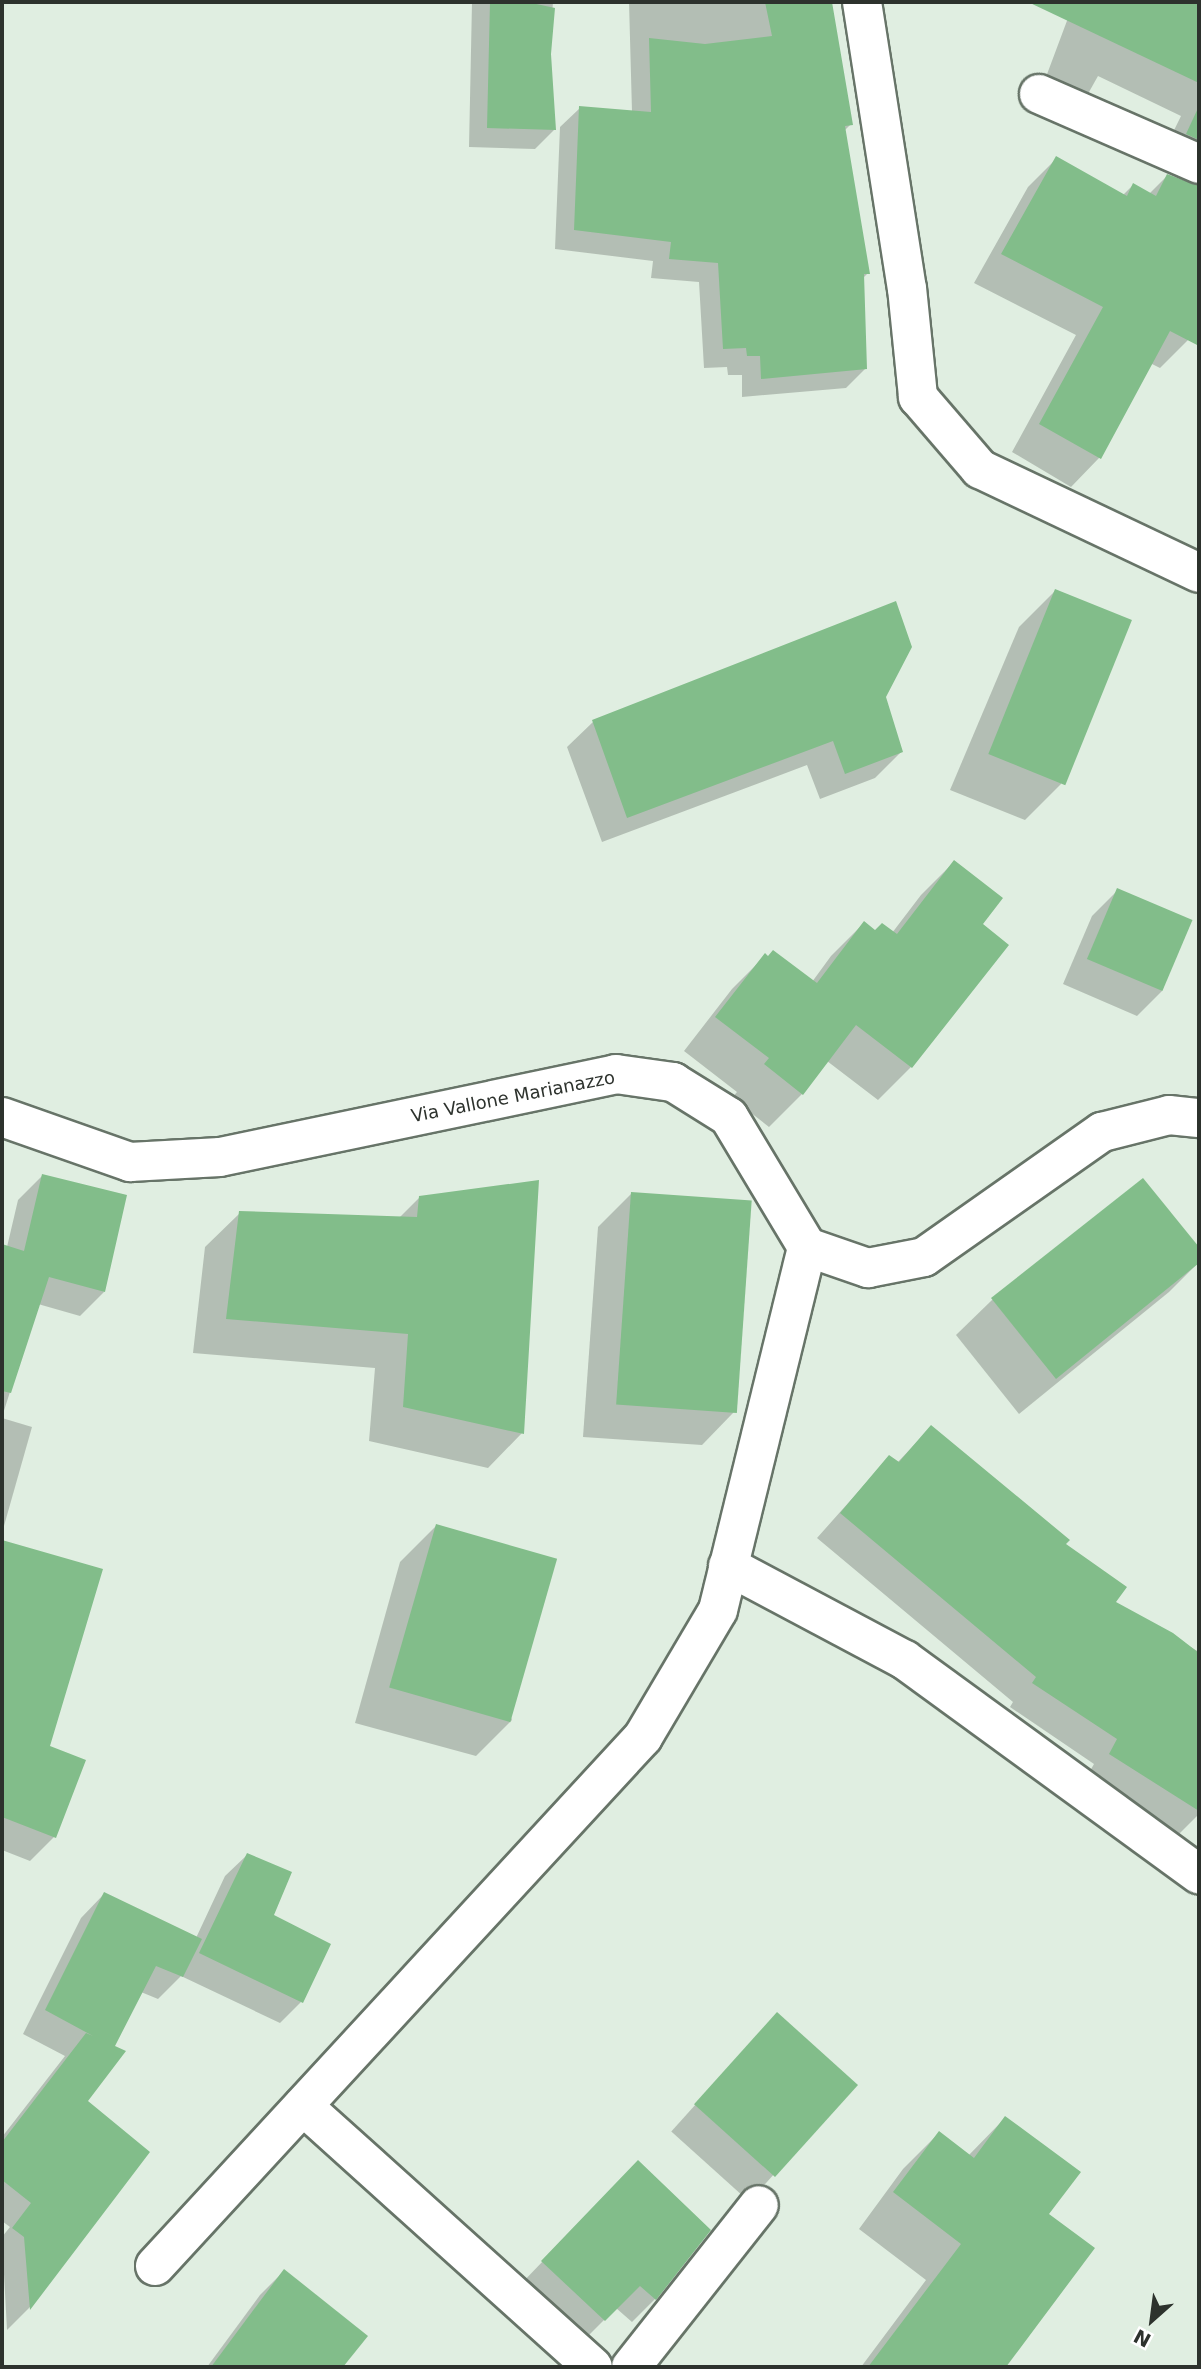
<!DOCTYPE html>
<html>
<head>
<meta charset="utf-8">
<style>
  body { margin:0 }
  #map { position:relative; width:1201px; height:2369px; overflow:hidden; background:#e0eee1; font-family:"DejaVu Sans",sans-serif }
  div>[style] { position:absolute }
  [style*='--x'] { left:calc(var(--x)*1px); top:calc(var(--y)*1px); width:calc(var(--w)*1px); rotate:calc(var(--a)*1deg) }
  .shadow>* { inset:0; background:#0003; transform-origin:0 0 }
  .building>* { inset:0; background:#82bd8a; transform-origin:0 0 }
  .roads { filter:drop-shadow(2px 0 #677468) drop-shadow(-2px 0 #677468) drop-shadow(0 2px #677468) drop-shadow(0 -2px #677468) }
  .minor>* { height:38px; margin:-19px; padding:0 19px; transform-origin:19px; border-radius:19px; background:#fff }
  span { translate:-50% -50%; white-space:nowrap; text-align:center; line-height:1.15; -webkit-text-stroke:7px #fff; paint-order:stroke }
  .street-label { font-size:18px; color:#2d322d }
  .frame { position:absolute; inset:0; border:4px solid #2d322d; pointer-events:none }
  .north { position:absolute; left:1117px; top:2285px; width:70px; height:70px; -webkit-text-stroke:5px #fff; paint-order:stroke; rotate:208deg; font-size:19px; font-weight:700; line-height:28px; text-align:center; color:#2d322d }
  .north::after { content:''; display:block; margin:auto; width:24px; height:32px; background:#2d322d; clip-path:polygon(50% 0,100% 100%,50% 72%,0 100%) }
</style>
</head>
<body>
<div id="map">
  <div class="shadow">
    <i style="clip-path:polygon(472px 2px,553px 2px,549px 54px,554px 130px,535px 149px,469px 147px)"></i>
    <i style="clip-path:polygon(629px 2px,830px 2px,851px 124px,844px 131px,868px 273px,862px 279px,865px 369px,846px 388px,742px 397px,742px 375px,728px 375px,727px 367px,704px 368px,699px 282px,651px 278px,653px 261px,555px 249px,560px 127px,580px 108px,632px 112px)"></i>
    <i style="clip-path:polygon(1074px 2px,1199px 2px,1199px 319px,1188px 340px,1160px 368px,1150px 363px,1099px 458px,1071px 487px,1012px 452px,1076px 335px,974px 283px,1028px 187px,1056px 159px,1122px 196px,1133px 185px,1149px 194px,1167px 176px,1190px 184px,1188px 179px,1158px 163px,1181px 116px,1098px 76px,1089px 92px,1061px 120px,1034px 109px)"></i>
    <i style="clip-path:polygon(1055px 591px,1061px 784px,1025px 820px,950px 790px,1019px 627px)"></i>
    <i style="clip-path:polygon(885px 697px,901px 752px,875px 778px,820px 799px,807px 765px,602px 842px,567px 747px,593px 722px)"></i>
    <i style="clip-path:polygon(954px 862px,980px 925px,1007px 945px,911px 1067px,878px 1100px,827px 1061px,802px 1094px,769px 1127px,732px 1098px,737px 1092px,684px 1051px,732px 989px,765px 956px,812px 982px,831px 956px,864px 923px,875px 932px,892px 933px,921px 895px)"></i>
    <i style="clip-path:polygon(1118px 890px,1162px 991px,1137px 1016px,1063px 984px,1092px 916px)"></i>
    <i style="clip-path:polygon(42px 1176px,104px 1292px,80px 1316px,38px 1304px,2px 1417px,2px 1245px,7px 1247px,18px 1200px)"></i>
    <i style="clip-path:polygon(1143px 1180px,1199px 1250px,1199px 1262px,1169px 1292px,1019px 1414px,956px 1335px,992px 1300px)"></i>
    <i style="clip-path:polygon(631px 1194px,734px 1412px,702px 1445px,583px 1437px,598px 1227px)"></i>
    <i style="clip-path:polygon(420px 1197px,522px 1433px,488px 1468px,369px 1441px,375px 1368px,193px 1353px,205px 1247px,240px 1213px,399px 1218px)"></i>
    <i style="clip-path:polygon(2px 1418px,32px 1427px,2px 1533px)"></i>
    <i style="clip-path:polygon(931px 1427px,1064px 1545px,1114px 1603px,1199px 1652px,1199px 1814px,1177px 1836px,1086px 1778px,1094px 1764px,1010px 1707px,1013px 1702px,817px 1538px,889px 1457px,897px 1463px)"></i>
    <i style="clip-path:polygon(436px 1526px,512px 1720px,476px 1756px,355px 1723px,400px 1562px)"></i>
    <i style="clip-path:polygon(2px 1542px,101px 1570px,48px 1747px,54px 1837px,30px 1861px,2px 1850px)"></i>
    <i style="clip-path:polygon(247px 1855px,301px 2002px,280px 2023px,181px 1976px,158px 1999px,141px 1992px,85px 2101px,148px 2152px,29px 2308px,7px 2330px,2px 2237px,10px 2227px,2px 2221px,2px 2137px,65px 2056px,23px 2034px,81px 1918px,104px 1894px,196px 1938px,225px 1876px)"></i>
    <i style="left:777px;top:2014px;width:105px;height:158px;rotate:42deg"></i>
    <i style="clip-path:polygon(1005px 2118px,1047px 2215px,1093px 2249px,1004px 2367px,861px 2367px,926px 2280px,859px 2229px,903px 2169px,939px 2133px,968px 2156px)"></i>
    <i style="clip-path:polygon(615px 2186px,709px 2231px,655px 2299px,632px 2322px,616px 2308px,581px 2343px,520px 2285px)"></i>
    <i style="clip-path:polygon(284px 2271px,365px 2336px,341px 2367px,207px 2367px,260px 2295px)"></i>
  </div>
  <div class="building">
    <i style="clip-path:polygon(490px 2px,527px 2px,555px 8px,551px 54px,556px 130px,487px 128px)"></i>
    <i style="clip-path:polygon(765px 2px,832px 2px,853px 125px,845px 126px,870px 274px,864px 274px,867px 369px,761px 379px,760px 356px,747px 356px,746px 348px,723px 349px,718px 263px,669px 259px,671px 242px,574px 230px,579px 106px,651px 112px,649px 38px,705px 44px,772px 36px)"></i>
    <i style="clip-path:polygon(1028px 2px,1199px 2px,1199px 83px)"></i>
    <i style="clip-path:polygon(1199px 106px,1199px 140px,1186px 134px)"></i>
    <i style="clip-path:polygon(1056px 156px,1127px 196px,1133px 183px,1156px 196px,1167px 174px,1199px 186px,1199px 346px,1170px 331px,1101px 459px,1039px 424px,1103px 307px,1001px 254px)"></i>
    <i style="left:1055px;top:589px;width:83px;height:178px;rotate:22deg"></i>
    <i style="clip-path:polygon(896px 601px,912px 647px,886px 697px,903px 752px,845px 774px,833px 741px,627px 818px,592px 720px)"></i>
    <i style="clip-path:polygon(954px 860px,1003px 898px,983px 924px,1009px 945px,912px 1068px,856px 1025px,803px 1095px,764px 1064px,769px 1058px,715px 1017px,765px 953px,768px 956px,773px 950px,817px 983px,864px 921px,875px 930px,882px 923px,897px 934px)"></i>
    <i style="left:1117px;top:888px;width:82px;height:77px;rotate:23deg"></i>
    <i style="clip-path:polygon(42px 1174px,127px 1195px,105px 1292px,49px 1277px,11px 1393px,2px 1391px,2px 1244px,24px 1251px)"></i>
    <i style="clip-path:polygon(1143px 1178px,1199px 1247px,1199px 1263px,1056px 1379px,991px 1298px)"></i>
    <i style="clip-path:polygon(539px 1180px,524px 1434px,403px 1407px,408px 1334px,226px 1319px,239px 1211px,417px 1217px,419px 1196px)"></i>
    <i style="left:631px;top:1192px;width:121px;height:213px;rotate:4deg"></i>
    <i style="clip-path:polygon(931px 1425px,1070px 1540px,1066px 1544px,1127px 1587px,1116px 1602px,1173px 1633px,1199px 1653px,1199px 1811px,1109px 1754px,1117px 1739px,1032px 1683px,1036px 1677px,840px 1513px,889px 1455px,899px 1462px)"></i>
    <i style="left:436px;top:1524px;width:126px;height:170px;rotate:16deg"></i>
    <i style="clip-path:polygon(2px 1540px,103px 1569px,50px 1746px,86px 1760px,56px 1838px,2px 1817px)"></i>
    <i style="clip-path:polygon(247px 1853px,292px 1872px,274px 1915px,331px 1944px,303px 2003px,199px 1953px)"></i>
    <i style="clip-path:polygon(104px 1892px,202px 1939px,183px 1977px,156px 1966px,115px 2046px,126px 2051px,88px 2101px,150px 2152px,30px 2310px,24px 2237px,12px 2228px,31px 2203px,2px 2180px,2px 2142px,86px 2033px,93px 2036px,45px 2010px)"></i>
    <i style="left:777px;top:2012px;width:109px;height:124px;rotate:42deg"></i>
    <i style="clip-path:polygon(1005px 2116px,1081px 2172px,1049px 2214px,1095px 2248px,1006px 2367px,868px 2367px,961px 2244px,893px 2192px,939px 2131px,974px 2158px)"></i>
    <i style="clip-path:polygon(638px 2160px,711px 2230px,656px 2300px,640px 2286px,605px 2321px,541px 2261px)"></i>
    <i style="clip-path:polygon(284px 2269px,368px 2336px,343px 2367px,211px 2367px)"></i>
  </div>
  <div class="roads">
    <div class="minor">
      <i style="--x:862;--y:2;--w:290;--a:81.1"></i>
      <i style="--x:907;--y:288;--w:110;--a:84.2"></i>
      <i style="--x:918;--y:397;--w:95;--a:49.3"></i>
      <i style="--x:980;--y:469;--w:242;--a:25.4"></i>
      <i style="--x:1039;--y:94;--w:175;--a:23.6"></i>
      <i style="--x:2;--y:1117;--w:136;--a:19.4"></i>
      <i style="--x:130;--y:1162;--w:90;--a:-3.2"></i>
      <i style="--x:220;--y:1157;--w:405;--a:-11.8"></i>
      <i style="--x:616;--y:1074;--w:58;--a:8"></i>
      <i style="--x:673;--y:1082;--w:66;--a:32"></i>
      <i style="--x:729;--y:1117;--w:152;--a:59"></i>
      <i style="--x:807;--y:1247;--w:65;--a:19"></i>
      <i style="--x:868;--y:1268;--w:57;--a:-11.1"></i>
      <i style="--x:924;--y:1257;--w:218;--a:-35.1"></i>
      <i style="--x:1102;--y:1132;--w:69;--a:-14.2"></i>
      <i style="--x:1169;--y:1115;--w:30;--a:6"></i>
      <i style="--x:728;--y:1566;--w:200;--a:28"></i>
      <i style="--x:905;--y:1660;--w:364;--a:36.1"></i>
      <i style="--x:303;--y:2106;--w:390;--a:42"></i>
      <i style="--x:155;--y:2266;--w:720;--a:-47.31"></i>
      <i style="--x:643;--y:1737;--w:147;--a:-59.4"></i>
      <i style="--x:718;--y:1610;--w:374;--a:-76.2"></i>
      <i style="--x:631;--y:2367;--w:206;--a:-51.7"></i>
    </div>
  </div>
  <div class="street-label">
    <span style="left:513px;top:1097px;rotate:-11deg">Via Vallone Marianazzo</span>
  </div>
  <div class="frame"></div>
  <div class="north">N</div>
</div>
</body>
</html>
